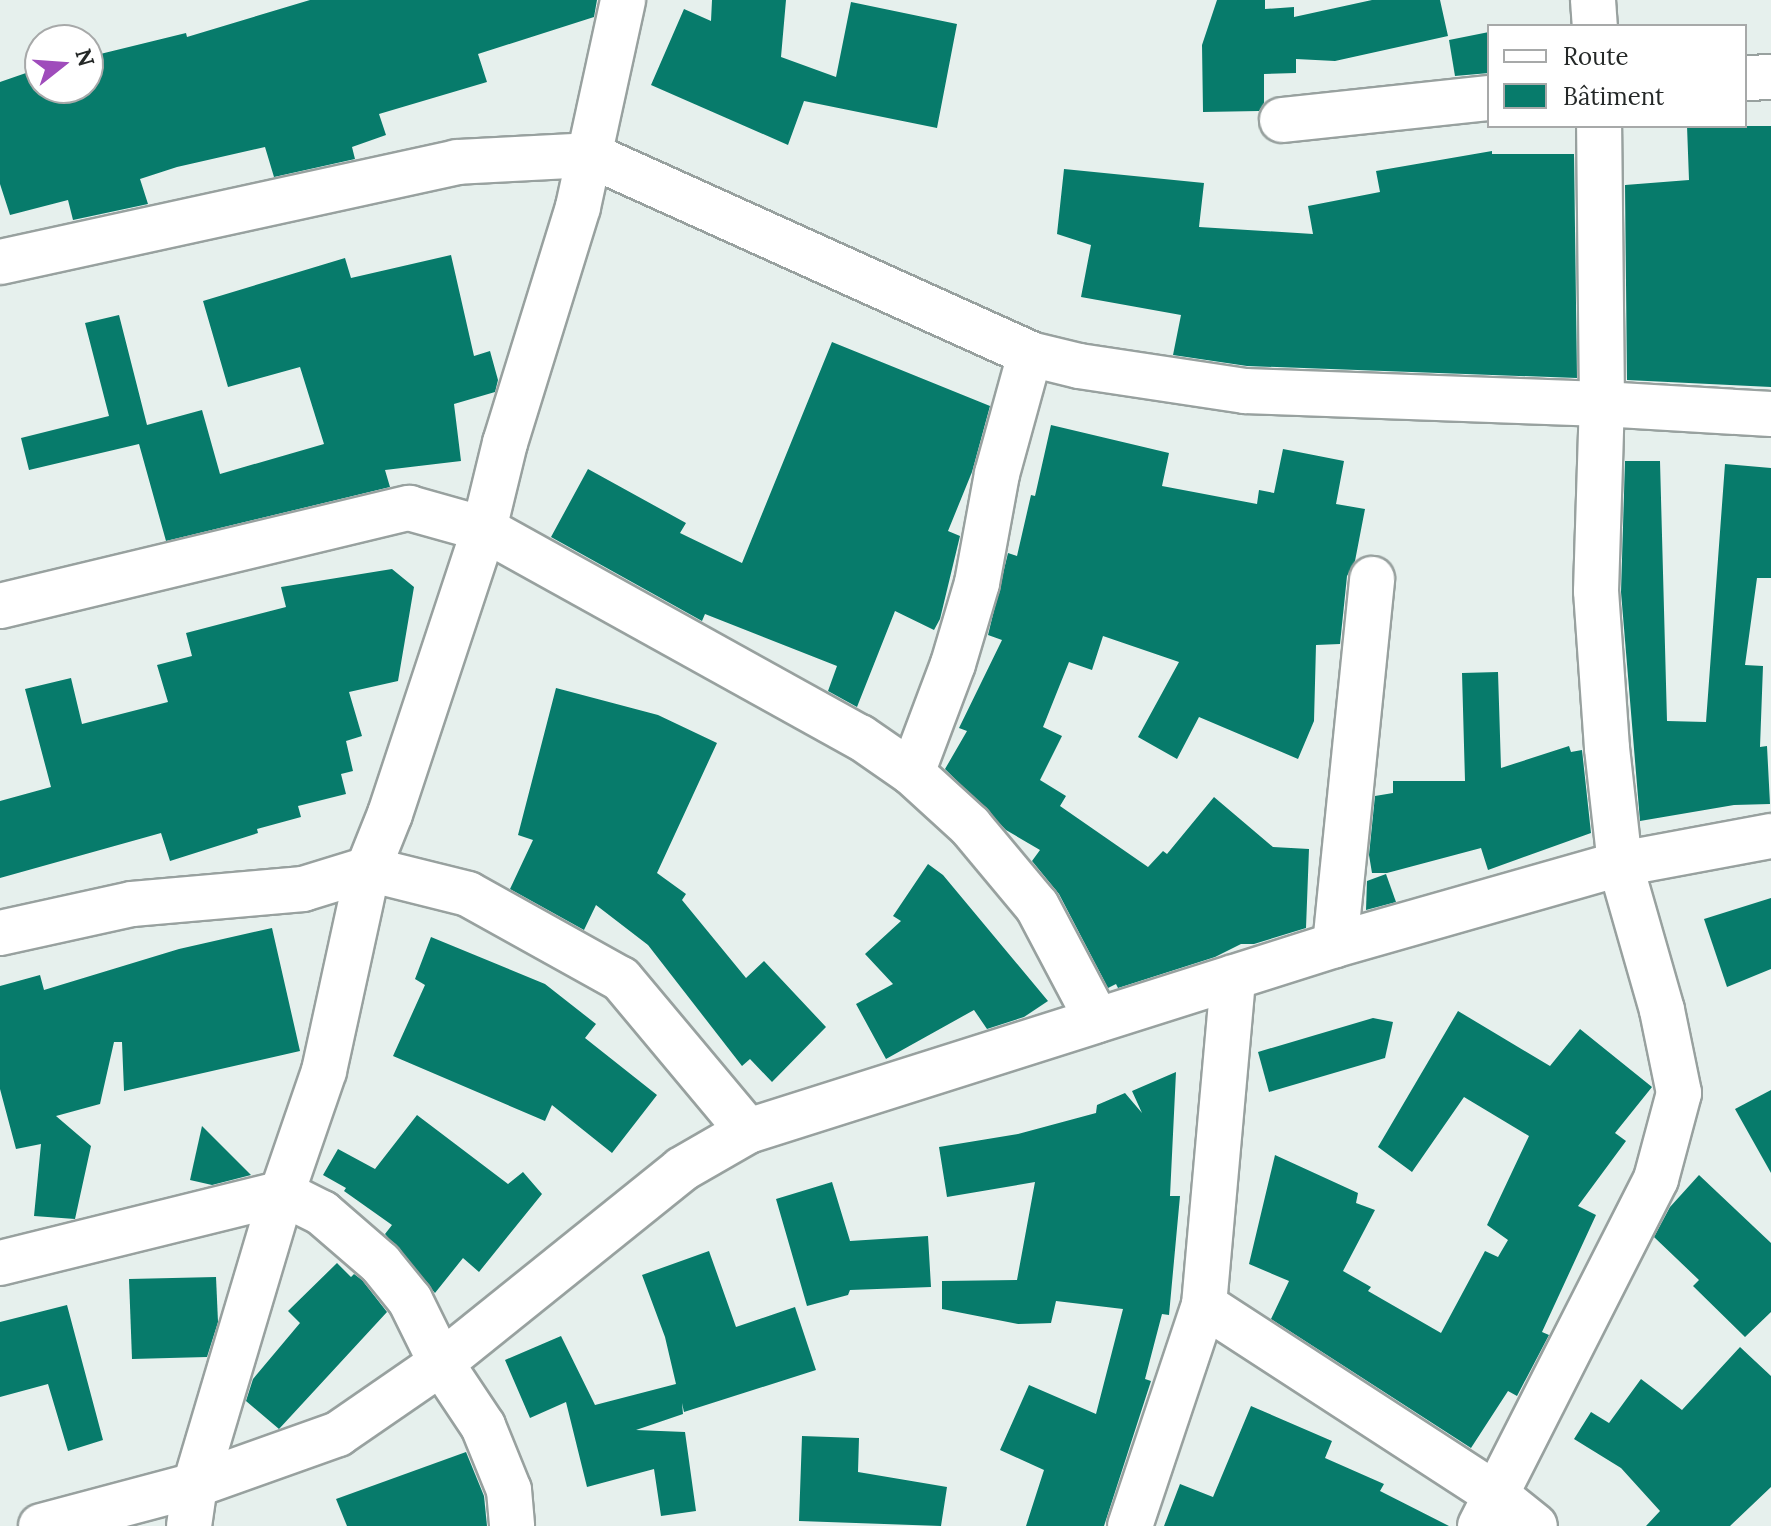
<!DOCTYPE html>
<html>
<head>
<meta charset="utf-8">
<style>
  body { margin:0 }
  #map { position:relative; width:1771px; height:1526px; overflow:hidden; background:#e6f0ed; font-family:Lora,serif }
  div>[style] { position:absolute }
  [style*='--x'] { left:calc(var(--x)*1px); top:calc(var(--y)*1px); width:calc(var(--w)*1px); rotate:calc(var(--a)*1deg) }
  .building>* { inset:0; background:#077b6b }
  .roads { filter:drop-shadow(2px 0 #98a19f) drop-shadow(-2px 0 #98a19f) drop-shadow(0 2px #98a19f) drop-shadow(0 -2px #98a19f) }
  .minor>* { height:44px; margin:-22px; padding:0 22px; transform-origin:22px; border-radius:22px; background:#fff }
  .tertiary>* { height:44px; margin:-22px; padding:0 22px; transform-origin:22px; border-radius:22px; background:#fff }
  span { translate:-50% -50%; white-space:nowrap; text-align:center; line-height:1.15; -webkit-text-stroke:8px #fff; paint-order:stroke }
  .legend { position:absolute; left:1487px; top:24px; width:260px; height:104px; box-sizing:border-box; background:#fff; border:2px solid #a7a9a9; margin:0; padding:10px 14px; list-style:none; font-size:24px; color:#242827 }
  .legend li { display:flex; align-items:center; gap:16px; height:40px }
  .legend b { width:40px; border:2px solid #a7a9a9 }
  .north { position:absolute; left:24px; top:24px; width:80px; height:80px; box-sizing:border-box; background:#fff; border:2px solid #a7a9a9; border-radius:50%; rotate:73deg; font-size:22px; font-weight:700; line-height:32px; text-align:center; color:#242827 }
  .north::after { content:''; display:block; margin:auto; width:28px; height:36px; background:#9f4cbb; clip-path:polygon(50% 0,100% 100%,50% 72%,0 100%) }
</style>
</head>
<body>
<div id="map">
  <div class="building">
    <i style="clip-path:polygon(310px 0,597px 0,594px 17px,478px 54px,487px 82px,379px 114px,386px 135px,352px 147px,355px 159px,274px 177px,265px 147px,177px 167px,140px 179px,148px 204px,73px 220px,68px 200px,10px 215px,0 184px,0 82px,26px 73px,31px 86px,40px 83px,40px 88px,88px 88px,88px 57px,186px 33px,187px 37px)"></i>
    <i style="clip-path:polygon(712px 0,786px 0,781px 57px,836px 77px,851px 2px,957px 24px,937px 128px,804px 101px,788px 145px,651px 85px,684px 9px,711px 21px)"></i>
    <i style="clip-path:polygon(1217px 0,1265px 0,1265px 9px,1294px 7px,1294px 17px,1372px 0,1440px 0,1448px 36px,1335px 61px,1296px 59px,1296px 73px,1264px 74px,1264px 103px,1259px 111px,1203px 112px,1202px 45px)"></i>
    <i style="clip-path:polygon(1489px 32px,1489px 73px,1455px 76px,1449px 40px)"></i>
    <i style="clip-path:polygon(1687px 126px,1771px 126px,1771px 387px,1627px 380px,1625px 185px,1689px 180px)"></i>
    <i style="clip-path:polygon(1492px 151px,1492px 154px,1574px 154px,1577px 378px,1247px 366px,1173px 355px,1181px 315px,1081px 297px,1091px 245px,1057px 234px,1064px 169px,1204px 183px,1199px 227px,1313px 234px,1308px 206px,1380px 192px,1376px 171px)"></i>
    <i style="clip-path:polygon(451px 255px,474px 356px,490px 351px,498px 380px,495px 392px,454px 404px,461px 461px,385px 470px,390px 487px,166px 541px,139px 444px,29px 470px,21px 438px,109px 416px,85px 323px,119px 315px,147px 425px,202px 410px,220px 474px,324px 444px,300px 367px,228px 387px,203px 301px,345px 258px,351px 278px)"></i>
    <i style="clip-path:polygon(832px 342px,990px 406px,972px 472px,948px 531px,960px 536px,940px 619px,934px 630px,895px 611px,857px 707px,828px 691px,837px 666px,705px 614px,702px 621px,551px 537px,588px 469px,686px 523px,680px 533px,742px 563px)"></i>
    <i style="clip-path:polygon(1051px 425px,1169px 453px,1162px 486px,1257px 504px,1259px 490px,1274px 493px,1283px 449px,1344px 461px,1336px 504px,1365px 509px,1355px 561px,1347px 576px,1340px 644px,1316px 645px,1314px 721px,1298px 759px,1199px 717px,1177px 759px,1138px 737px,1179px 662px,1103px 636px,1092px 670px,1069px 662px,1043px 727px,1062px 736px,1040px 780px,1066px 796px,1060px 806px,1148px 867px,1163px 851px,1167px 854px,1214px 797px,1273px 847px,1309px 849px,1306px 928px,1254px 944px,1241px 944px,1215px 957px,1118px 988px,1116px 984px,1108px 988px,1059px 894px,1032px 861px,1040px 850px,1006px 830px,945px 769px,967px 731px,959px 728px,1002px 640px,988px 635px,1008px 553px,1017px 556px,1031px 495px,1035px 496px)"></i>
    <i style="clip-path:polygon(1625px 461px,1660px 461px,1667px 721px,1706px 722px,1725px 464px,1771px 468px,1771px 578px,1757px 578px,1745px 665px,1763px 666px,1760px 747px,1767px 746px,1770px 804px,1734px 805px,1640px 821px,1621px 592px)"></i>
    <i style="clip-path:polygon(392px 569px,414px 587px,398px 681px,349px 692px,362px 736px,346px 741px,353px 771px,341px 774px,346px 794px,298px 806px,301px 817px,257px 829px,258px 833px,170px 861px,161px 833px,0 878px,0 801px,51px 787px,25px 689px,71px 678px,82px 724px,168px 702px,157px 665px,192px 656px,186px 633px,286px 607px,281px 587px)"></i>
    <i style="clip-path:polygon(1498px 672px,1501px 768px,1569px 746px,1571px 752px,1582px 750px,1591px 833px,1488px 870px,1481px 848px,1387px 873px,1372px 873px,1369px 855px,1375px 796px,1393px 793px,1393px 781px,1465px 781px,1462px 673px)"></i>
    <i style="clip-path:polygon(556px 688px,658px 715px,717px 743px,657px 873px,686px 894px,682px 900px,746px 978px,764px 961px,826px 1027px,772px 1082px,750px 1059px,742px 1066px,648px 945px,596px 905px,584px 930px,510px 889px,533px 840px,518px 835px)"></i>
    <i style="clip-path:polygon(928px 864px,943px 875px,1048px 1001px,1024px 1017px,987px 1029px,974px 1010px,886px 1059px,856px 1004px,893px 984px,865px 954px,901px 921px,893px 916px)"></i>
    <i style="clip-path:polygon(1386px 874px,1396px 902px,1366px 910px,1367px 881px)"></i>
    <i style="clip-path:polygon(1771px 898px,1771px 969px,1727px 987px,1704px 919px)"></i>
    <i style="clip-path:polygon(272px 928px,300px 1051px,124px 1091px,122px 1042px,114px 1042px,100px 1104px,56px 1116px,91px 1146px,75px 1219px,34px 1216px,41px 1144px,16px 1149px,0 1089px,0 986px,40px 975px,44px 990px,179px 949px)"></i>
    <i style="clip-path:polygon(431px 937px,545px 984px,596px 1024px,585px 1038px,657px 1095px,612px 1153px,552px 1105px,545px 1121px,393px 1056px,425px 985px,415px 979px)"></i>
    <i style="clip-path:polygon(1458px 1011px,1550px 1066px,1580px 1029px,1652px 1087px,1615px 1133px,1626px 1141px,1578px 1206px,1596px 1215px,1542px 1332px,1549px 1335px,1517px 1396px,1508px 1391px,1471px 1448px,1271px 1319px,1289px 1281px,1249px 1264px,1275px 1155px,1358px 1193px,1356px 1203px,1375px 1210px,1343px 1271px,1371px 1287px,1368px 1291px,1441px 1333px,1485px 1251px,1498px 1257px,1508px 1240px,1487px 1225px,1529px 1136px,1464px 1097px,1412px 1172px,1378px 1147px)"></i>
    <i style="clip-path:polygon(1373px 1018px,1393px 1022px,1385px 1058px,1269px 1092px,1258px 1052px)"></i>
    <i style="clip-path:polygon(1176px 1072px,1170px 1196px,1180px 1196px,1169px 1315px,1162px 1314px,1145px 1379px,1151px 1381px,1104px 1526px,1026px 1526px,1044px 1470px,1000px 1450px,1029px 1385px,1096px 1414px,1123px 1309px,1056px 1301px,1051px 1323px,1018px 1324px,942px 1309px,942px 1281px,1017px 1280px,1035px 1182px,947px 1197px,939px 1147px,1018px 1134px,1096px 1113px,1097px 1105px,1125px 1093px,1142px 1113px,1132px 1091px)"></i>
    <i style="clip-path:polygon(1771px 1090px,1771px 1173px,1735px 1109px)"></i>
    <i style="clip-path:polygon(417px 1115px,508px 1184px,523px 1172px,542px 1194px,479px 1272px,463px 1258px,435px 1293px,385px 1234px,392px 1225px,344px 1191px,346px 1188px,323px 1175px,338px 1149px,375px 1169px)"></i>
    <i style="clip-path:polygon(202px 1126px,251px 1175px,212px 1185px,190px 1180px)"></i>
    <i style="clip-path:polygon(1699px 1175px,1771px 1243px,1771px 1312px,1745px 1337px,1693px 1286px,1699px 1280px,1654px 1237px,1670px 1207px)"></i>
    <i style="clip-path:polygon(832px 1182px,850px 1241px,928px 1236px,931px 1287px,850px 1290px,848px 1295px,807px 1306px,776px 1199px)"></i>
    <i style="clip-path:polygon(709px 1251px,736px 1327px,795px 1307px,816px 1370px,684px 1412px,682px 1403px,683px 1414px,636px 1430px,685px 1432px,696px 1511px,661px 1516px,654px 1469px,587px 1487px,566px 1402px,530px 1418px,505px 1360px,561px 1336px,595px 1405px,676px 1384px,665px 1337px,642px 1275px)"></i>
    <i style="clip-path:polygon(337px 1263px,351px 1277px,354px 1274px,362px 1280px,387px 1312px,279px 1429px,246px 1401px,253px 1379px,300px 1323px,288px 1311px)"></i>
    <i style="clip-path:polygon(216px 1277px,218px 1322px,207px 1357px,132px 1359px,129px 1279px)"></i>
    <i style="clip-path:polygon(67px 1305px,103px 1440px,68px 1451px,48px 1384px,0 1397px,0 1322px)"></i>
    <i style="clip-path:polygon(1740px 1347px,1771px 1376px,1771px 1487px,1730px 1526px,1646px 1526px,1660px 1511px,1621px 1468px,1574px 1439px,1591px 1412px,1609px 1423px,1641px 1379px,1682px 1410px)"></i>
    <i style="clip-path:polygon(1251px 1406px,1332px 1441px,1325px 1458px,1384px 1484px,1380px 1491px,1449px 1526px,1164px 1526px,1180px 1484px,1213px 1497px)"></i>
    <i style="clip-path:polygon(802px 1436px,859px 1438px,858px 1472px,947px 1487px,941px 1526px,799px 1521px)"></i>
    <i style="clip-path:polygon(466px 1452px,484px 1496px,487px 1526px,347px 1526px,336px 1499px)"></i>
  </div>
  <div class="roads">
    <div class="minor">
      <i style="--x:1593;--y:0;--w:26;--a:86"></i>
      <i style="--x:1745;--y:78;--w:26;--a:-2"></i>
      <i style="--x:1282;--y:120;--w:208;--a:-6.1"></i>
      <i style="--x:0;--y:262;--w:468;--a:-12.3"></i>
      <i style="--x:457;--y:162;--w:133;--a:-3"></i>
      <i style="--x:590;--y:155;--w:483;--a:24.3"></i>
      <i style="--x:1030;--y:354;--w:50;--a:13.8"></i>
      <i style="--x:1079;--y:366;--w:168;--a:8.6"></i>
      <i style="--x:1245;--y:391;--w:357;--a:2.1"></i>
      <i style="--x:1602;--y:404;--w:169;--a:3.4"></i>
      <i style="--x:0;--y:606;--w:421;--a:-13.5"></i>
      <i style="--x:409;--y:508;--w:78;--a:15.6"></i>
      <i style="--x:484;--y:529;--w:430;--a:29"></i>
      <i style="--x:860;--y:737;--w:63;--a:34.7"></i>
      <i style="--x:912;--y:773;--w:79;--a:42.4"></i>
      <i style="--x:970;--y:826;--w:104;--a:50.1"></i>
      <i style="--x:1037;--y:906;--w:129;--a:62.2"></i>
      <i style="--x:912;--y:773;--w:116;--a:-69.4"></i>
      <i style="--x:953;--y:664;--w:84;--a:-73.5"></i>
      <i style="--x:977;--y:583;--w:111;--a:-79.6"></i>
      <i style="--x:997;--y:474;--w:124;--a:-74.6"></i>
      <i style="--x:1335;--y:945;--w:368;--a:-84.2"></i>
      <i style="--x:0;--y:1263;--w:291;--a:-13.9"></i>
      <i style="--x:282;--y:1193;--w:45;--a:26.6"></i>
      <i style="--x:322;--y:1213;--w:77;--a:40.8"></i>
      <i style="--x:380;--y:1263;--w:48;--a:51"></i>
      <i style="--x:410;--y:1300;--w:70;--a:63.8"></i>
      <i style="--x:441;--y:1363;--w:76;--a:56.3"></i>
      <i style="--x:483;--y:1426;--w:69;--a:67.9"></i>
      <i style="--x:509;--y:1490;--w:36;--a:85"></i>
      <i style="--x:1204;--y:1305;--w:347;--a:33"></i>
      <i style="--x:1495;--y:1494;--w:51;--a:38.7"></i>
      <i style="--x:41;--y:1526;--w:159;--a:-14.9"></i>
      <i style="--x:195;--y:1485;--w:152;--a:-19.6"></i>
      <i style="--x:338;--y:1434;--w:125;--a:-34.6"></i>
      <i style="--x:441;--y:1363;--w:309;--a:-38.8"></i>
      <i style="--x:682;--y:1169;--w:76;--a:-29.9"></i>
      <i style="--x:189;--y:1526;--w:41;--a:-81.7"></i>
      <i style="--x:195;--y:1485;--w:305;--a:-73.4"></i>
      <i style="--x:282;--y:1193;--w:129;--a:-71"></i>
      <i style="--x:324;--y:1071;--w:207;--a:-77.7"></i>
      <i style="--x:368;--y:869;--w:103;--a:14"></i>
      <i style="--x:468;--y:894;--w:175;--a:29.1"></i>
      <i style="--x:621;--y:979;--w:198;--a:50.1"></i>
      <i style="--x:748;--y:1131;--w:616;--a:-17.58"></i>
      <i style="--x:1335;--y:945;--w:296;--a:-15.9"></i>
      <i style="--x:1620;--y:864;--w:154;--a:-10.5"></i>
      <i style="--x:1130;--y:1526;--w:233;--a:-71.5"></i>
      <i style="--x:1204;--y:1305;--w:329;--a:-84.9"></i>
      <i style="--x:1480;--y:1526;--w:389;--a:-63.1"></i>
      <i style="--x:1656;--y:1179;--w:89;--a:-75"></i>
      <i style="--x:1679;--y:1093;--w:85;--a:-101.6"></i>
      <i style="--x:1662;--y:1010;--w:152;--a:-106"></i>
      <i style="--x:1620;--y:864;--w:117;--a:-96.4"></i>
      <i style="--x:1607;--y:748;--w:157;--a:-94"></i>
      <i style="--x:1596;--y:591;--w:187;--a:-88.2"></i>
      <i style="--x:1602;--y:404;--w:278;--a:-90.6"></i>
    </div>
    <div class="tertiary">
      <i style="--x:0;--y:933;--w:135;--a:-12.4"></i>
      <i style="--x:132;--y:904;--w:172;--a:-5"></i>
      <i style="--x:303;--y:889;--w:68;--a:-17.1"></i>
      <i style="--x:368;--y:869;--w:59;--a:-68.2"></i>
      <i style="--x:390;--y:814;--w:300;--a:-71.7"></i>
      <i style="--x:484;--y:529;--w:89;--a:-76.3"></i>
      <i style="--x:505;--y:443;--w:247;--a:-72.8"></i>
      <i style="--x:578;--y:207;--w:212;--a:-77.7"></i>
    </div>
  </div>
  <ul class="legend">
  <li><b style="height:10px;background:#fff"></b>Route</li>
  <li><b style="height:22px;background:#077b6b"></b>Bâtiment</li>
  </ul>
  <div class="north">N</div>
</div>
</body>
</html>
